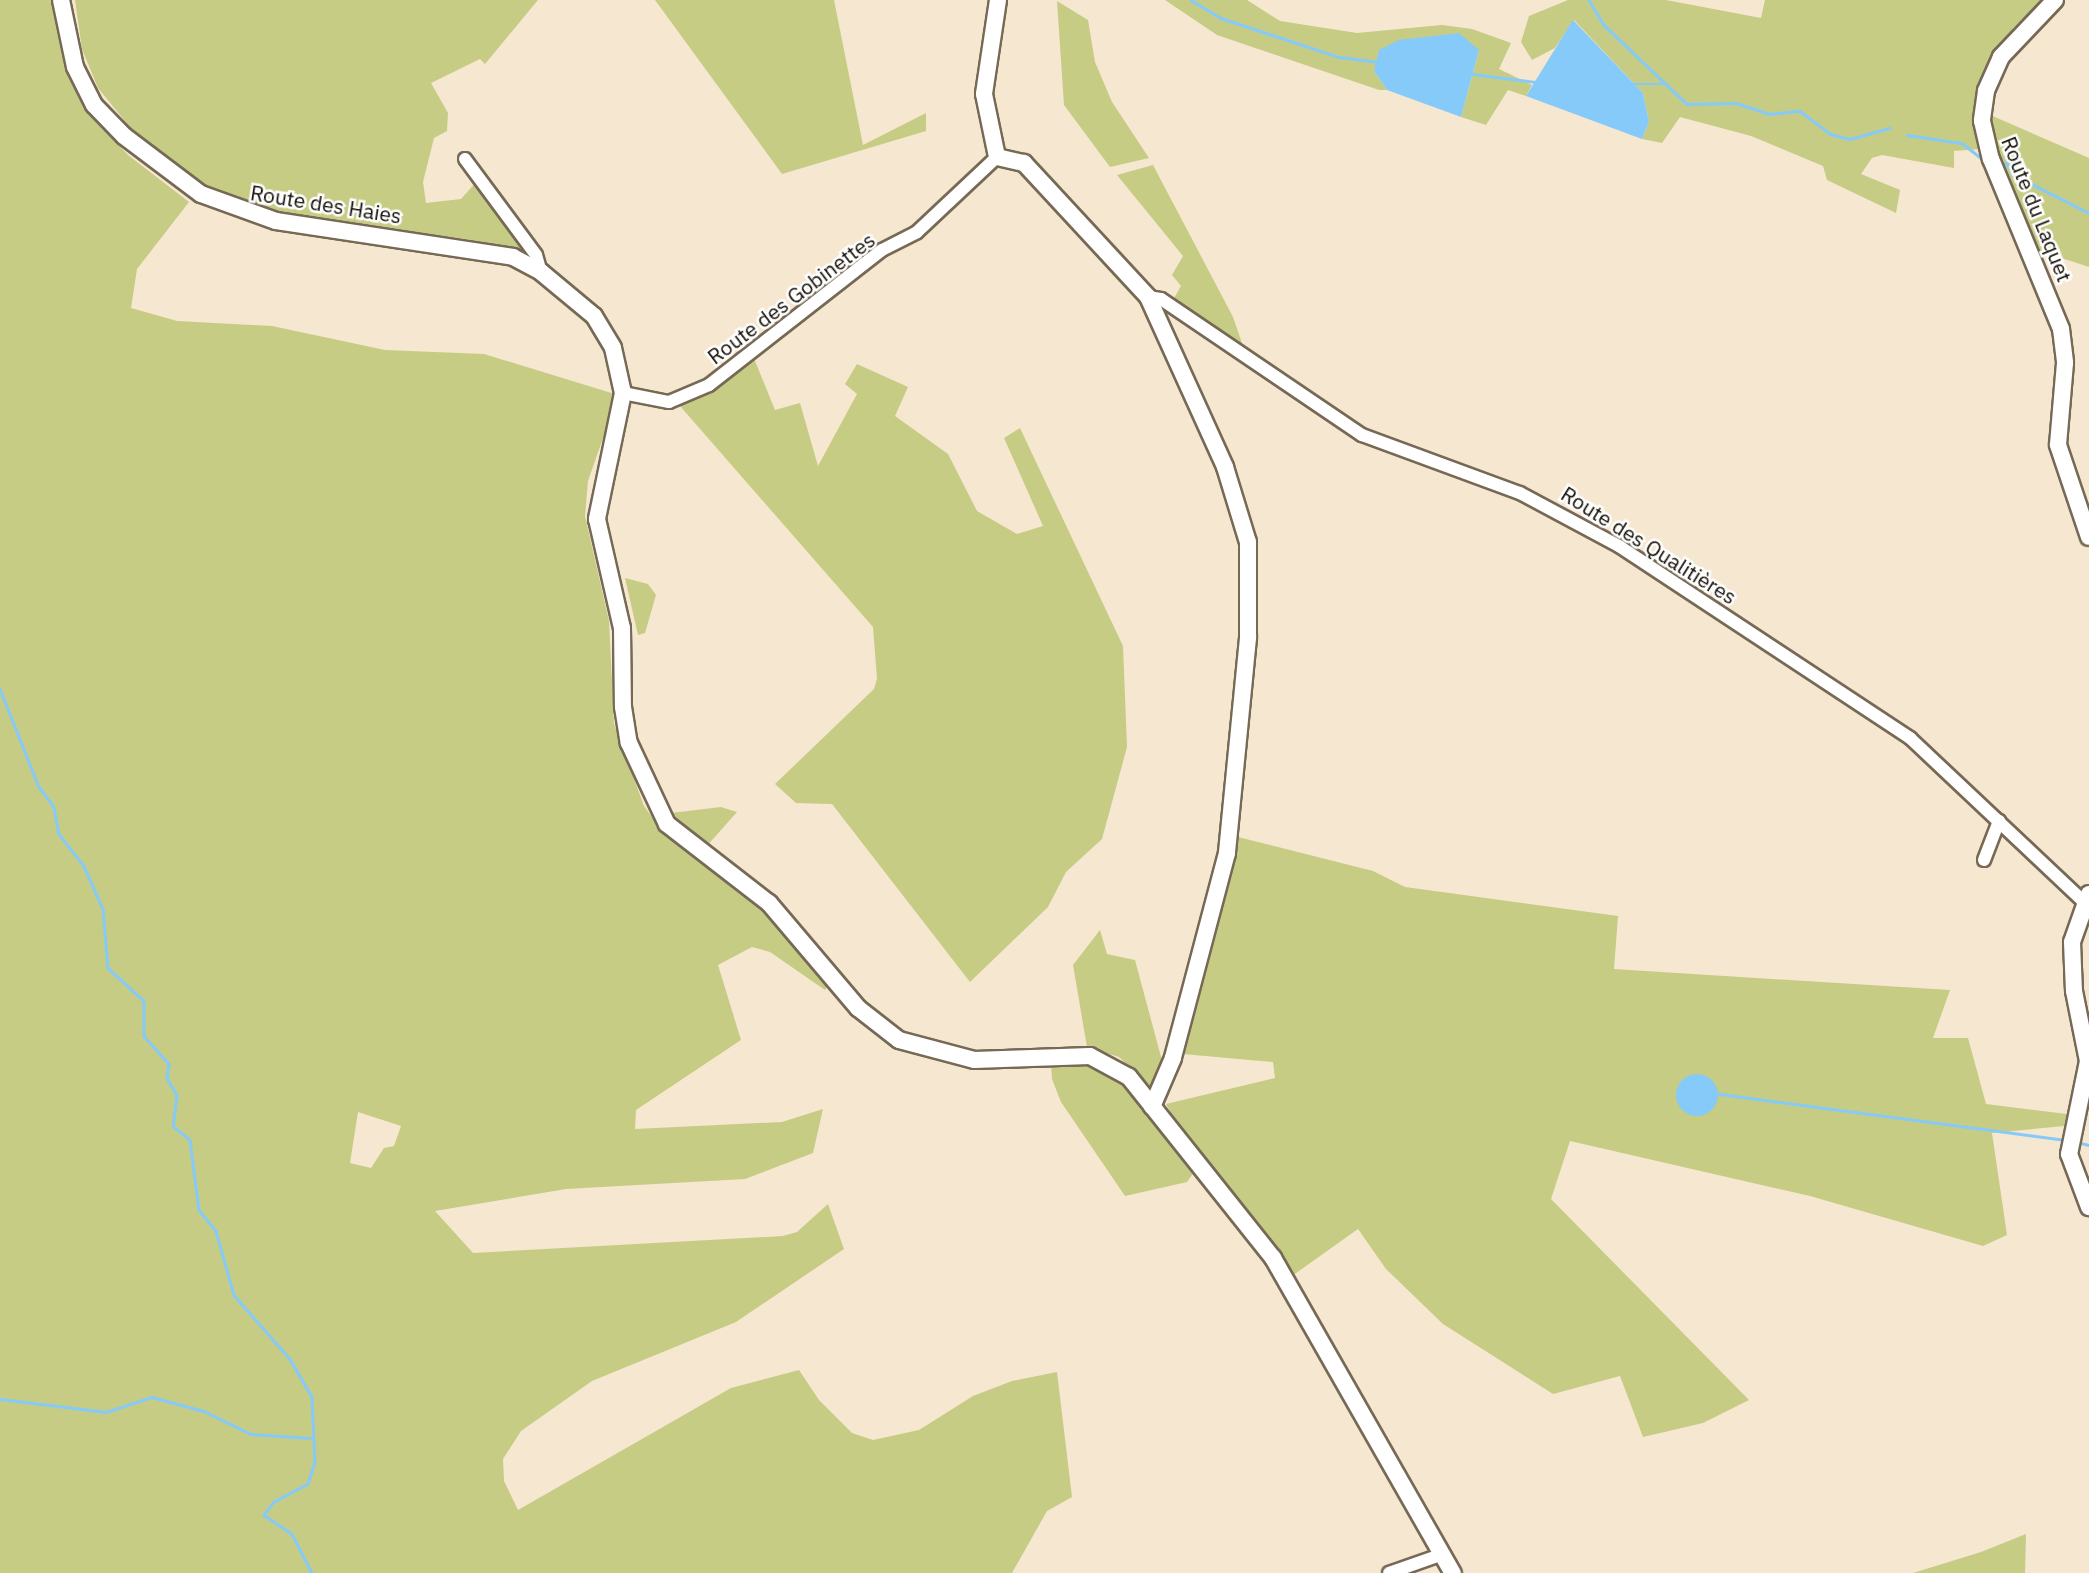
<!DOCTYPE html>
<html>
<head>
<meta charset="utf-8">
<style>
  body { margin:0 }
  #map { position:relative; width:2089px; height:1573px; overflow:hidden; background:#f6e7d0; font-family:"IBM Plex Sans",sans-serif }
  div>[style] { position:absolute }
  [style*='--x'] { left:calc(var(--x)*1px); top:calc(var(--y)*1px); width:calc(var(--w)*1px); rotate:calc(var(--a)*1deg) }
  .green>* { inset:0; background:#c6cc84 }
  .water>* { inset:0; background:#85caf8 }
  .round { border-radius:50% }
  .stream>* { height:2.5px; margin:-1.25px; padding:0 1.25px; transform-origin:1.25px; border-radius:1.25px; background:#85caf8 }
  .roads { filter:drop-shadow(2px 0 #766955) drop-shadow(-2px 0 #766955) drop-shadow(0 2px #766955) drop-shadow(0 -2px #766955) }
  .minor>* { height:12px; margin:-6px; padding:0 6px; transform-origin:6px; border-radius:6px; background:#fff }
  .tertiary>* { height:16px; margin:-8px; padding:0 8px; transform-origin:8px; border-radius:8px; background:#fff }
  span { translate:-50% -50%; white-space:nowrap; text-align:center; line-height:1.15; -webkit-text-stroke:5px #fff; paint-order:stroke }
  .street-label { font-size:21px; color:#130e06 }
</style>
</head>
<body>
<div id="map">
  <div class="green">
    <i style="clip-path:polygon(evenodd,0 0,52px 0,65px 68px,91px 117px,128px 155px,189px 202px,137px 269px,131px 308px,177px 321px,272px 326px,385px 350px,484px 354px,618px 395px,588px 481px,585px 516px,609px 621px,614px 724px,644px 806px,660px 828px,769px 910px,829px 984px,825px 990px,770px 952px,752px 947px,718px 965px,741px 1040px,636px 1110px,635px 1129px,782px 1122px,823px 1109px,813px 1153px,745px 1179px,566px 1189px,435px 1211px,473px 1253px,783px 1236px,797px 1232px,828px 1204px,844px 1249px,736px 1322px,592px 1381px,521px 1431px,503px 1459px,504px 1481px,518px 1510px,731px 1388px,799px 1370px,819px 1400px,852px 1433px,873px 1440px,919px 1430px,973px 1396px,1012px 1381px,1057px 1372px,1072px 1497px,1047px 1511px,1012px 1573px,0 1573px,0 0,358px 1112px,401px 1126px,394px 1146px,384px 1148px,371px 1168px,350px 1163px,358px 1112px)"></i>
    <i style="clip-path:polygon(75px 0,538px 0,485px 64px,480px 59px,431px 83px,448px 113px,447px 131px,434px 138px,423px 182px,426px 203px,461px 199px,478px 180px,528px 246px,526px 253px,466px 239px,273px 215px,204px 188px,133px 131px,98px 88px,82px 49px)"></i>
    <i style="clip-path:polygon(655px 0,834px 0,863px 145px,926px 113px,926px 131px,782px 174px)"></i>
    <i style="clip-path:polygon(1165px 0,1247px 0,1280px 21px,1357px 33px,1442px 25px,1472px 29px,1511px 43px,1499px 69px,1532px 85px,1526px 96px,1508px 90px,1486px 125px,1461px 117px,1479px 50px,1374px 71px,1387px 90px,1379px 90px,1217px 35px)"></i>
    <i style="clip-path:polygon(1568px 0,1666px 0,1761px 18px,1765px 0,2043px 0,2013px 28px,1986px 71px,1978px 96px,1982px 149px,1954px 151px,1954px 168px,1882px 155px,1872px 158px,1861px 174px,1900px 190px,1896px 213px,1827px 180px,1823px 166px,1751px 136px,1680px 117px,1662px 143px,1642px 139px,1649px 122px,1643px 93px,1574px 20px,1555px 48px,1532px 60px,1521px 42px,1529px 16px)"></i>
    <i style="clip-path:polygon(1057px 1px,1088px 20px,1095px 62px,1112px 102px,1149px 158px,1110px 167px,1064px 105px)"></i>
    <i style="clip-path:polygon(1988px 114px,2089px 158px,2089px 267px,2037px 250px,1993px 147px)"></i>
    <i style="clip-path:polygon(1153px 165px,1233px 317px,1243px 346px,1173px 300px,1181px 286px,1172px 275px,1183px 256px,1117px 175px)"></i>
    <i style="clip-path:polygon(753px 356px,775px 410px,800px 403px,818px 466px,857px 394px,845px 384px,857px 364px,908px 387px,895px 416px,948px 454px,977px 511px,1017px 534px,1043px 526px,1004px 438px,1020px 428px,1123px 646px,1127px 747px,1102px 839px,1066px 872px,1048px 907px,970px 982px,832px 804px,796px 803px,775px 784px,874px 689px,877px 679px,873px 627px,680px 406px,712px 390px)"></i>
    <i style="clip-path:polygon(625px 578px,648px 584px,656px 595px,645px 633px,638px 635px)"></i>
    <i style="clip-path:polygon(721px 807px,737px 812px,705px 848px,671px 813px)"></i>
    <i style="clip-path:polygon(1238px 837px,1373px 871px,1405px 887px,1618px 916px,1614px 969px,1950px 990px,1933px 1038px,1968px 1038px,1986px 1104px,2067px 1114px,2064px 1126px,1992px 1133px,2007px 1235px,1983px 1246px,1810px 1196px,1570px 1141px,1551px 1199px,1749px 1400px,1703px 1423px,1643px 1437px,1620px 1376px,1553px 1394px,1443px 1324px,1386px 1269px,1358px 1229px,1292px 1276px,1249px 1213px,1187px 1141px,1166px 1104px,1275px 1078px,1273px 1062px,1183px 1054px)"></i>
    <i style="clip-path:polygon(1100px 930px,1107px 954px,1135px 960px,1164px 1068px,1153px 1089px,1119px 1057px,1087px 1047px,1073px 965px)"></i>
    <i style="clip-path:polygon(1088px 1060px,1122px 1078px,1194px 1172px,1187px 1182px,1125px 1196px,1061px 1102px,1052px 1079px,1051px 1063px)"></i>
    <i style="clip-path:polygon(2026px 1534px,2025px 1573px,1913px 1573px,1981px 1552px)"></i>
  </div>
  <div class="water">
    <i style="clip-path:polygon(1573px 20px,1643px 93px,1649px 122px,1642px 139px,1526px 96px)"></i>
    <i style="clip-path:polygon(1459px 33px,1479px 50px,1461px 117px,1387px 90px,1374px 71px,1379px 50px,1399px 40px)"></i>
    <i class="round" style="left:1676px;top:1074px;width:42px;height:42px"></i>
  </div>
  <div class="stream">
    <i style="--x:1191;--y:0;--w:35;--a:31"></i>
    <i style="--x:1221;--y:18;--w:124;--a:18.3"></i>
    <i style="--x:1339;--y:57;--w:40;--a:7.1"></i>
    <i style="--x:1589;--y:0;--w:29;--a:59"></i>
    <i style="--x:1604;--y:25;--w:115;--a:43.6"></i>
    <i style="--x:1687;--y:104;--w:49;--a:-1.2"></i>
    <i style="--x:1736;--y:103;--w:35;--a:18"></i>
    <i style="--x:1769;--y:114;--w:31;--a:-6"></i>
    <i style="--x:1800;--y:111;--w:38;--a:37"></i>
    <i style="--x:1830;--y:134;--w:21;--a:14"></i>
    <i style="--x:1850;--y:139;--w:41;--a:-15.8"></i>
    <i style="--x:1472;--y:74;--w:64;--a:7.2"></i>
    <i style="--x:1632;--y:84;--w:33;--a:0"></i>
    <i style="--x:1907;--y:135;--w:56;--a:8.3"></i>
    <i style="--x:1962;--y:143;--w:28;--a:38"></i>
    <i style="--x:1998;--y:164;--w:9;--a:-6"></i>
    <i style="--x:2007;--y:163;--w:14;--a:60"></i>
    <i style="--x:2014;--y:175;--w:84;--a:26.9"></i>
    <i style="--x:0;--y:689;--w:105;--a:68.3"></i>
    <i style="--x:39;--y:787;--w:25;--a:53"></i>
    <i style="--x:54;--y:807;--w:27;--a:80"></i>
    <i style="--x:59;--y:834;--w:41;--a:52"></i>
    <i style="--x:84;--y:866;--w:47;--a:66.2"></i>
    <i style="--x:103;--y:909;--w:59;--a:85.2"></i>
    <i style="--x:108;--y:968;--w:49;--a:42.5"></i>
    <i style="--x:144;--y:1001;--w:35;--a:90"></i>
    <i style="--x:144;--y:1036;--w:38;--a:48"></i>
    <i style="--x:169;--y:1064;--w:14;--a:98"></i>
    <i style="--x:167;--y:1078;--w:20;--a:60"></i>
    <i style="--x:177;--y:1095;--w:31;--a:97"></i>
    <i style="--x:173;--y:1126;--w:22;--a:39"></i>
    <i style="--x:190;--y:1140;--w:71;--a:82.7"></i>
    <i style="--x:199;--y:1210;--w:27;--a:51"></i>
    <i style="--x:216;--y:1231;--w:66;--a:74.3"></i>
    <i style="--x:234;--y:1295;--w:85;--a:48.8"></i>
    <i style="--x:290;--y:1359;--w:44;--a:59.9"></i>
    <i style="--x:312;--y:1397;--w:65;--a:87.4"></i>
    <i style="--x:315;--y:1462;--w:23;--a:108"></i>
    <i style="--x:308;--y:1484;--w:38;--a:152"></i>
    <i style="--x:274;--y:1502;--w:16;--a:128"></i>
    <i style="--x:264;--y:1515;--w:34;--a:34"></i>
    <i style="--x:292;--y:1534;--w:44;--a:62.9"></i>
    <i style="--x:1713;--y:1093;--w:357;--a:7.6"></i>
    <i style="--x:2077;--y:1142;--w:12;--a:14"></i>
    <i style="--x:0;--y:1399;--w:107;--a:7"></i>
    <i style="--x:106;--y:1412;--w:48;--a:-18.1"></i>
    <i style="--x:152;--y:1397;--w:54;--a:15.1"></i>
    <i style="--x:204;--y:1411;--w:52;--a:26.1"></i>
    <i style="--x:251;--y:1434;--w:59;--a:3.9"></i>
  </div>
  <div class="roads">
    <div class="minor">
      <i style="--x:465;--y:159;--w:119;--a:53.5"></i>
      <i style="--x:536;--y:255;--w:18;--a:74"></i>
      <i style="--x:1148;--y:297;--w:13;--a:9"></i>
      <i style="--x:1161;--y:299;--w:243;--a:34.1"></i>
      <i style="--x:1362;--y:435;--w:168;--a:20.2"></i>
      <i style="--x:1520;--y:493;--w:112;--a:28.2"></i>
      <i style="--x:1619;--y:546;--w:349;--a:33.4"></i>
      <i style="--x:1910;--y:738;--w:239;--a:43.3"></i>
      <i style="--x:623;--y:393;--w:47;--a:11.1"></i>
      <i style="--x:669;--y:402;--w:43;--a:-23"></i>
      <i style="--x:709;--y:385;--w:219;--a:-38"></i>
      <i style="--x:882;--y:250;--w:39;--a:-27"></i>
      <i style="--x:917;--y:232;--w:110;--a:-43.2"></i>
      <i style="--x:1984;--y:860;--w:42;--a:-69"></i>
      <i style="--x:1389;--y:1573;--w:57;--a:-19.4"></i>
    </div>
    <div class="tertiary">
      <i style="--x:61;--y:0;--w:68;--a:78.2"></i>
      <i style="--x:75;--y:67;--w:42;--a:63.4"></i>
      <i style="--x:94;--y:105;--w:43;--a:45.9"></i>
      <i style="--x:124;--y:136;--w:96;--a:37"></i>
      <i style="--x:201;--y:194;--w:80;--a:19.8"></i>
      <i style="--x:276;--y:221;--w:240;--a:8.6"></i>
      <i style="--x:513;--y:257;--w:32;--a:28"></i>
      <i style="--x:541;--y:272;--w:69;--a:39.7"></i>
      <i style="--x:594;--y:316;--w:37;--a:59"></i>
      <i style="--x:613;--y:348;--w:46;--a:77.5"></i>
      <i style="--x:623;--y:393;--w:129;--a:101.7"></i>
      <i style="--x:597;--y:519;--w:112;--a:77.1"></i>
      <i style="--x:622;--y:628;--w:79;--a:89.3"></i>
      <i style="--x:623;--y:707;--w:36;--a:81"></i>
      <i style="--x:629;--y:743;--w:89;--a:64.9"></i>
      <i style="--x:667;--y:824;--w:129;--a:37.8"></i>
      <i style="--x:769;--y:903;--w:138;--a:49.7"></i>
      <i style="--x:858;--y:1008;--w:52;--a:38"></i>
      <i style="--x:899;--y:1040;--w:78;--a:14.9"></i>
      <i style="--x:974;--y:1060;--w:116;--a:-2"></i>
      <i style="--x:1090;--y:1056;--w:44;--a:28.3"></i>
      <i style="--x:1129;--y:1077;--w:231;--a:51.5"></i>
      <i style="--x:1273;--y:1258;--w:363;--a:60.3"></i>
      <i style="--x:998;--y:0;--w:95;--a:98.5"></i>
      <i style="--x:984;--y:94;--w:64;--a:78.3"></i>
      <i style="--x:997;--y:157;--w:28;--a:13"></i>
      <i style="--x:1024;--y:163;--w:183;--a:47.2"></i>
      <i style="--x:1148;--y:297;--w:187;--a:65.6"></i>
      <i style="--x:1225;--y:467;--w:78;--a:73"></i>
      <i style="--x:1248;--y:542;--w:96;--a:90"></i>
      <i style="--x:1248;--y:638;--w:216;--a:95.6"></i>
      <i style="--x:1227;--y:853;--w:212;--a:104.8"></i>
      <i style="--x:1173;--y:1058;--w:53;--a:113.2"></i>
      <i style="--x:2055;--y:0;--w:79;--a:133.5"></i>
      <i style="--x:2001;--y:57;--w:37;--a:114"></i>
      <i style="--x:1986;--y:91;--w:30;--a:98"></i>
      <i style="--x:1982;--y:121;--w:39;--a:77"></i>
      <i style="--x:1991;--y:159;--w:184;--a:67.6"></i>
      <i style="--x:2061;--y:329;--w:34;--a:83"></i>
      <i style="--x:2065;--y:363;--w:82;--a:94.9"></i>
      <i style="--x:2058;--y:445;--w:97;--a:71.4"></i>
      <i style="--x:2089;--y:894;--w:51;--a:109.5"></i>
      <i style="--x:2072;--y:942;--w:49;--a:87.7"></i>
      <i style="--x:2074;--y:991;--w:71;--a:78.7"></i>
      <i style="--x:2088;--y:1061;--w:95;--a:101.5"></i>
      <i style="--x:2069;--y:1154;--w:57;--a:69.3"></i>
    </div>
  </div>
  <div class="street-label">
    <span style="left:326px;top:204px;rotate:9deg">Route des Haies</span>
    <span style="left:2037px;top:209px;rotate:68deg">Route du Laquet</span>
    <span style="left:791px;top:298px;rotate:-37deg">Route des Gobinettes</span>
    <span style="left:1649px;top:545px;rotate:32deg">Route des Qualitières</span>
  </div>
</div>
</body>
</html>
